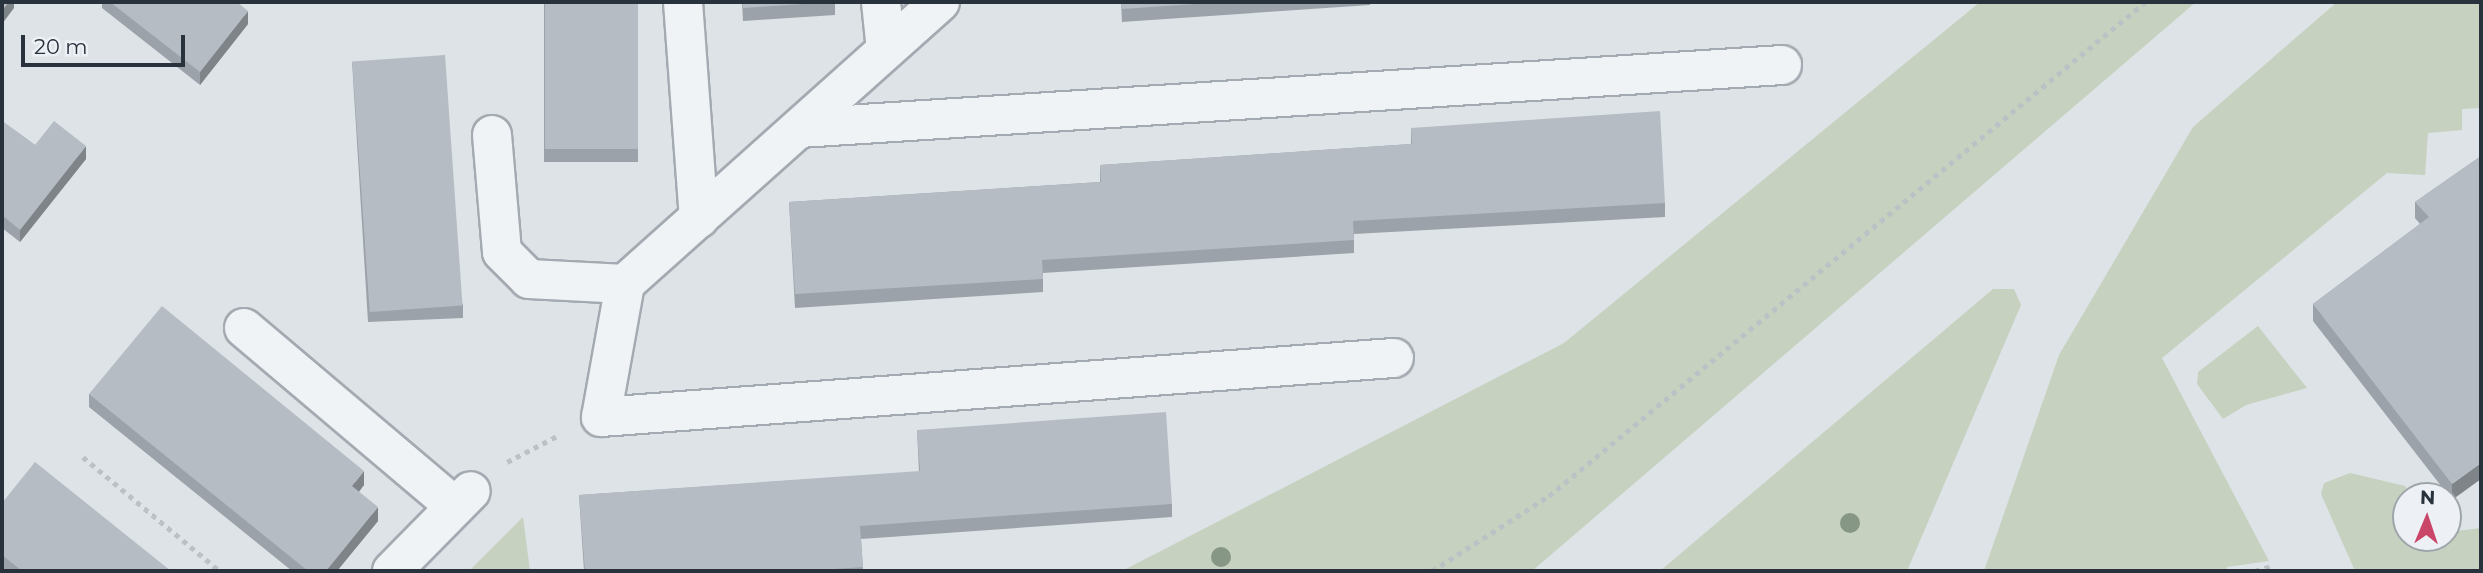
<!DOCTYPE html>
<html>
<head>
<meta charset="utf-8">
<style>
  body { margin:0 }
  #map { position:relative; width:2483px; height:573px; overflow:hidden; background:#dee3e7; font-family:Montserrat,sans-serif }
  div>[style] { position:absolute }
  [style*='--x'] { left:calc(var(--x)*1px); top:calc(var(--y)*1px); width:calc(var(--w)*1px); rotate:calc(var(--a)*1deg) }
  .green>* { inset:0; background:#c6d1bf }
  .path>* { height:4.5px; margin-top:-2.25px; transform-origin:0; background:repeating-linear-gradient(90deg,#bcc1c6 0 5px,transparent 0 10px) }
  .roads { filter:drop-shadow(2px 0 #a4aab1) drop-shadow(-2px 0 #a4aab1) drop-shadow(0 2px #a4aab1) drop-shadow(0 -2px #a4aab1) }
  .minor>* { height:38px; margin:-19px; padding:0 19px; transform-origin:19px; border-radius:19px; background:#f0f3f6 }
  .trees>* { width:20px; height:20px; margin:-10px; border-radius:50%; background:#879785 }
  .wall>* { inset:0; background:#9ca2a9; transform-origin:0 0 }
  .shaded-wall>* { inset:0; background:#7f8489 }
  .building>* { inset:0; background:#b5bcc4; transform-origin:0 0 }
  span { translate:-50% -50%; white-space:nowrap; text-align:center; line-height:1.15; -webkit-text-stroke:7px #edf1f5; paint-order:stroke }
  .frame { position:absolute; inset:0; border:4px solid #28323d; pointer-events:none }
  .north { position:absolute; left:2392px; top:482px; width:70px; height:70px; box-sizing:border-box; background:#edf1f5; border:2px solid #9ea5ab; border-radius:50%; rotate:2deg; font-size:19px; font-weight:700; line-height:28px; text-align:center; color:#28323d }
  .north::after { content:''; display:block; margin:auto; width:24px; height:32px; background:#c94668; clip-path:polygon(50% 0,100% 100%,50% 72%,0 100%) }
  .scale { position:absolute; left:21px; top:35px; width:164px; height:32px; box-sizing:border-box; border:4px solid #28323d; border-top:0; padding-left:9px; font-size:21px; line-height:24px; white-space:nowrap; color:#28323d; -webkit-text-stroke:5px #edf1f5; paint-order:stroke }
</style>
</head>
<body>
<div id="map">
  <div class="green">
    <i style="clip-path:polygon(1980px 2px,2196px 2px,1532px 571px,1122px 571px,1564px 343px)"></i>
    <i style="clip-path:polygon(2337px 2px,2481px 2px,2481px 108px,2462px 109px,2462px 130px,2428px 133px,2425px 175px,2387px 173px,2162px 358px,2269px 561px,2227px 567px,2226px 571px,1984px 571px,2059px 355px,2193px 127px)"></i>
    <i style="clip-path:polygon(1993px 289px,2014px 289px,2021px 305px,1907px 571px,1660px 571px)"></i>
    <i style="clip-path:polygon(2258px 326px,2307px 388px,2246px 405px,2223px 419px,2197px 384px,2198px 372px)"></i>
    <i style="clip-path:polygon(2350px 473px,2405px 486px,2412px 496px,2406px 496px,2406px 538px,2448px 538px,2448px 532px,2481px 528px,2481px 571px,2355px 571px,2321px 494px,2324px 483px)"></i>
    <i style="clip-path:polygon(523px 517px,530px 571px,469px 571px)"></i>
  </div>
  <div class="path">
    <i style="--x:83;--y:457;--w:178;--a:39.8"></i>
    <i style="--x:507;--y:462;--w:59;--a:-27.4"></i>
    <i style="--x:1432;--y:571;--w:139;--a:-32.7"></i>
    <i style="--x:1549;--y:496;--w:774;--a:-39.65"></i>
    <i style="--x:2255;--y:571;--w:17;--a:-17"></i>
  </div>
  <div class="roads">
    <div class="minor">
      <i style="--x:683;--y:2;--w:217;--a:85.8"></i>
      <i style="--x:881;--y:2;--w:48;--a:84.1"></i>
      <i style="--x:940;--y:2;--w:423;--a:138.2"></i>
      <i style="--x:625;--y:284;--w:135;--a:100.2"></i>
      <i style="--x:601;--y:417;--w:795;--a:-4.26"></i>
      <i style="--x:800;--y:128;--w:984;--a:-3.67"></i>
      <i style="--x:492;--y:135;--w:117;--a:85.1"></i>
      <i style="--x:502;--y:252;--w:38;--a:45"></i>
      <i style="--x:529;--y:279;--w:96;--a:3"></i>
      <i style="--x:244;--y:328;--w:276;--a:40.2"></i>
      <i style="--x:392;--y:571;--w:112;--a:-45.4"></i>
    </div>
  </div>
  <div class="trees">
    <i style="left:1850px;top:523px"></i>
    <i style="left:1221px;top:557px"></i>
  </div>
  <div class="wall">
    <i style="clip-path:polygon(102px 2px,237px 2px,248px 24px,200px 85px,102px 8px)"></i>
    <i style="left:544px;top:2px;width:94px;height:160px"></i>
    <i style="clip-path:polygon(742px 2px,835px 2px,835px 15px,743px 21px)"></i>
    <i style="clip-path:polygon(1121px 2px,1370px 2px,1370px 5px,1122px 22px)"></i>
    <i style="clip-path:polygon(352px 61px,463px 305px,463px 318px,368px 322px)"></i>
    <i style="clip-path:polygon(2px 121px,35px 145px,86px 159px,20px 242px,2px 228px)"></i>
    <i style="clip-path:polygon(1411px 128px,1665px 203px,1665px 217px,1354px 234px,1354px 253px,1043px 273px,1043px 292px,795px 308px,789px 202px,1100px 182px,1100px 165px,1411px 144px)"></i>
    <i style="clip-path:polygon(2481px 156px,2452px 500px,2313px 321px,2313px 304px,2420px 224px,2415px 218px,2415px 202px)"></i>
    <i style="clip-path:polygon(89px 394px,364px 485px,359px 492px,378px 521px,337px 571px,292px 571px,89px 407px)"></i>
    <i style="clip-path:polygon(917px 430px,1172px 504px,1172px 517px,861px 539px,863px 571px,584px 571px,579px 495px,919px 472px)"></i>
    <i style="clip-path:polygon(2px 503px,171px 571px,5px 571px,2px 568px)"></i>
  </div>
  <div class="shaded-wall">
    <i style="clip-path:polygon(9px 2px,14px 2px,14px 8px,2px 24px,2px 10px)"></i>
    <i style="clip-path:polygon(248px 11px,248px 24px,200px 85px,200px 72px)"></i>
    <i style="clip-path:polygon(86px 146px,86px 159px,20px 242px,20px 230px)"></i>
    <i style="clip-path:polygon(2481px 463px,2481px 479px,2452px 500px,2452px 484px)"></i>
    <i style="clip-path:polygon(364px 471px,364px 485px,352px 500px,352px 486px)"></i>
    <i style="clip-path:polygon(378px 507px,378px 521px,337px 571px,326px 571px)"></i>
  </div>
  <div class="building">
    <i style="clip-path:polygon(2px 2px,9px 2px,2px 10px)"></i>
    <i style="clip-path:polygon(110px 2px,237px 2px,248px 11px,200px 72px)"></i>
    <i style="left:545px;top:2px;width:93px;height:147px"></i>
    <i style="clip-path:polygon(743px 2px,835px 2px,743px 8px)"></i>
    <i style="clip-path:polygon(1121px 2px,1225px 2px,1122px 9px)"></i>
    <i style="left:445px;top:55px;width:251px;height:93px;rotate:86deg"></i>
    <i style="clip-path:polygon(1660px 111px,1665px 203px,1353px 221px,1354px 240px,1042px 260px,1043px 279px,795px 294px,789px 202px,1101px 182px,1100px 165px,1412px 144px,1411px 128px)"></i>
    <i style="clip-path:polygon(2px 121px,35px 145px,54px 121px,86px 146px,20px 230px,2px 215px)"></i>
    <i style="clip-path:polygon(2481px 156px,2481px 463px,2452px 484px,2313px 304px,2429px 217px,2415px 202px)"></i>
    <i style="clip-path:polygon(162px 306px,364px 471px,352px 486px,378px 507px,326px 571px,308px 571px,89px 394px)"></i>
    <i style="clip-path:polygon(1166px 412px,1172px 504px,860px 526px,863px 567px,806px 571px,585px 571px,579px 495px,920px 471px,917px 430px)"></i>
    <i style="clip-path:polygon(35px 462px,171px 571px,22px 571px,2px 555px,2px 503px)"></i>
  </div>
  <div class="frame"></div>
  <div class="north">N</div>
  <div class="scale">20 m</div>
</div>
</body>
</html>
